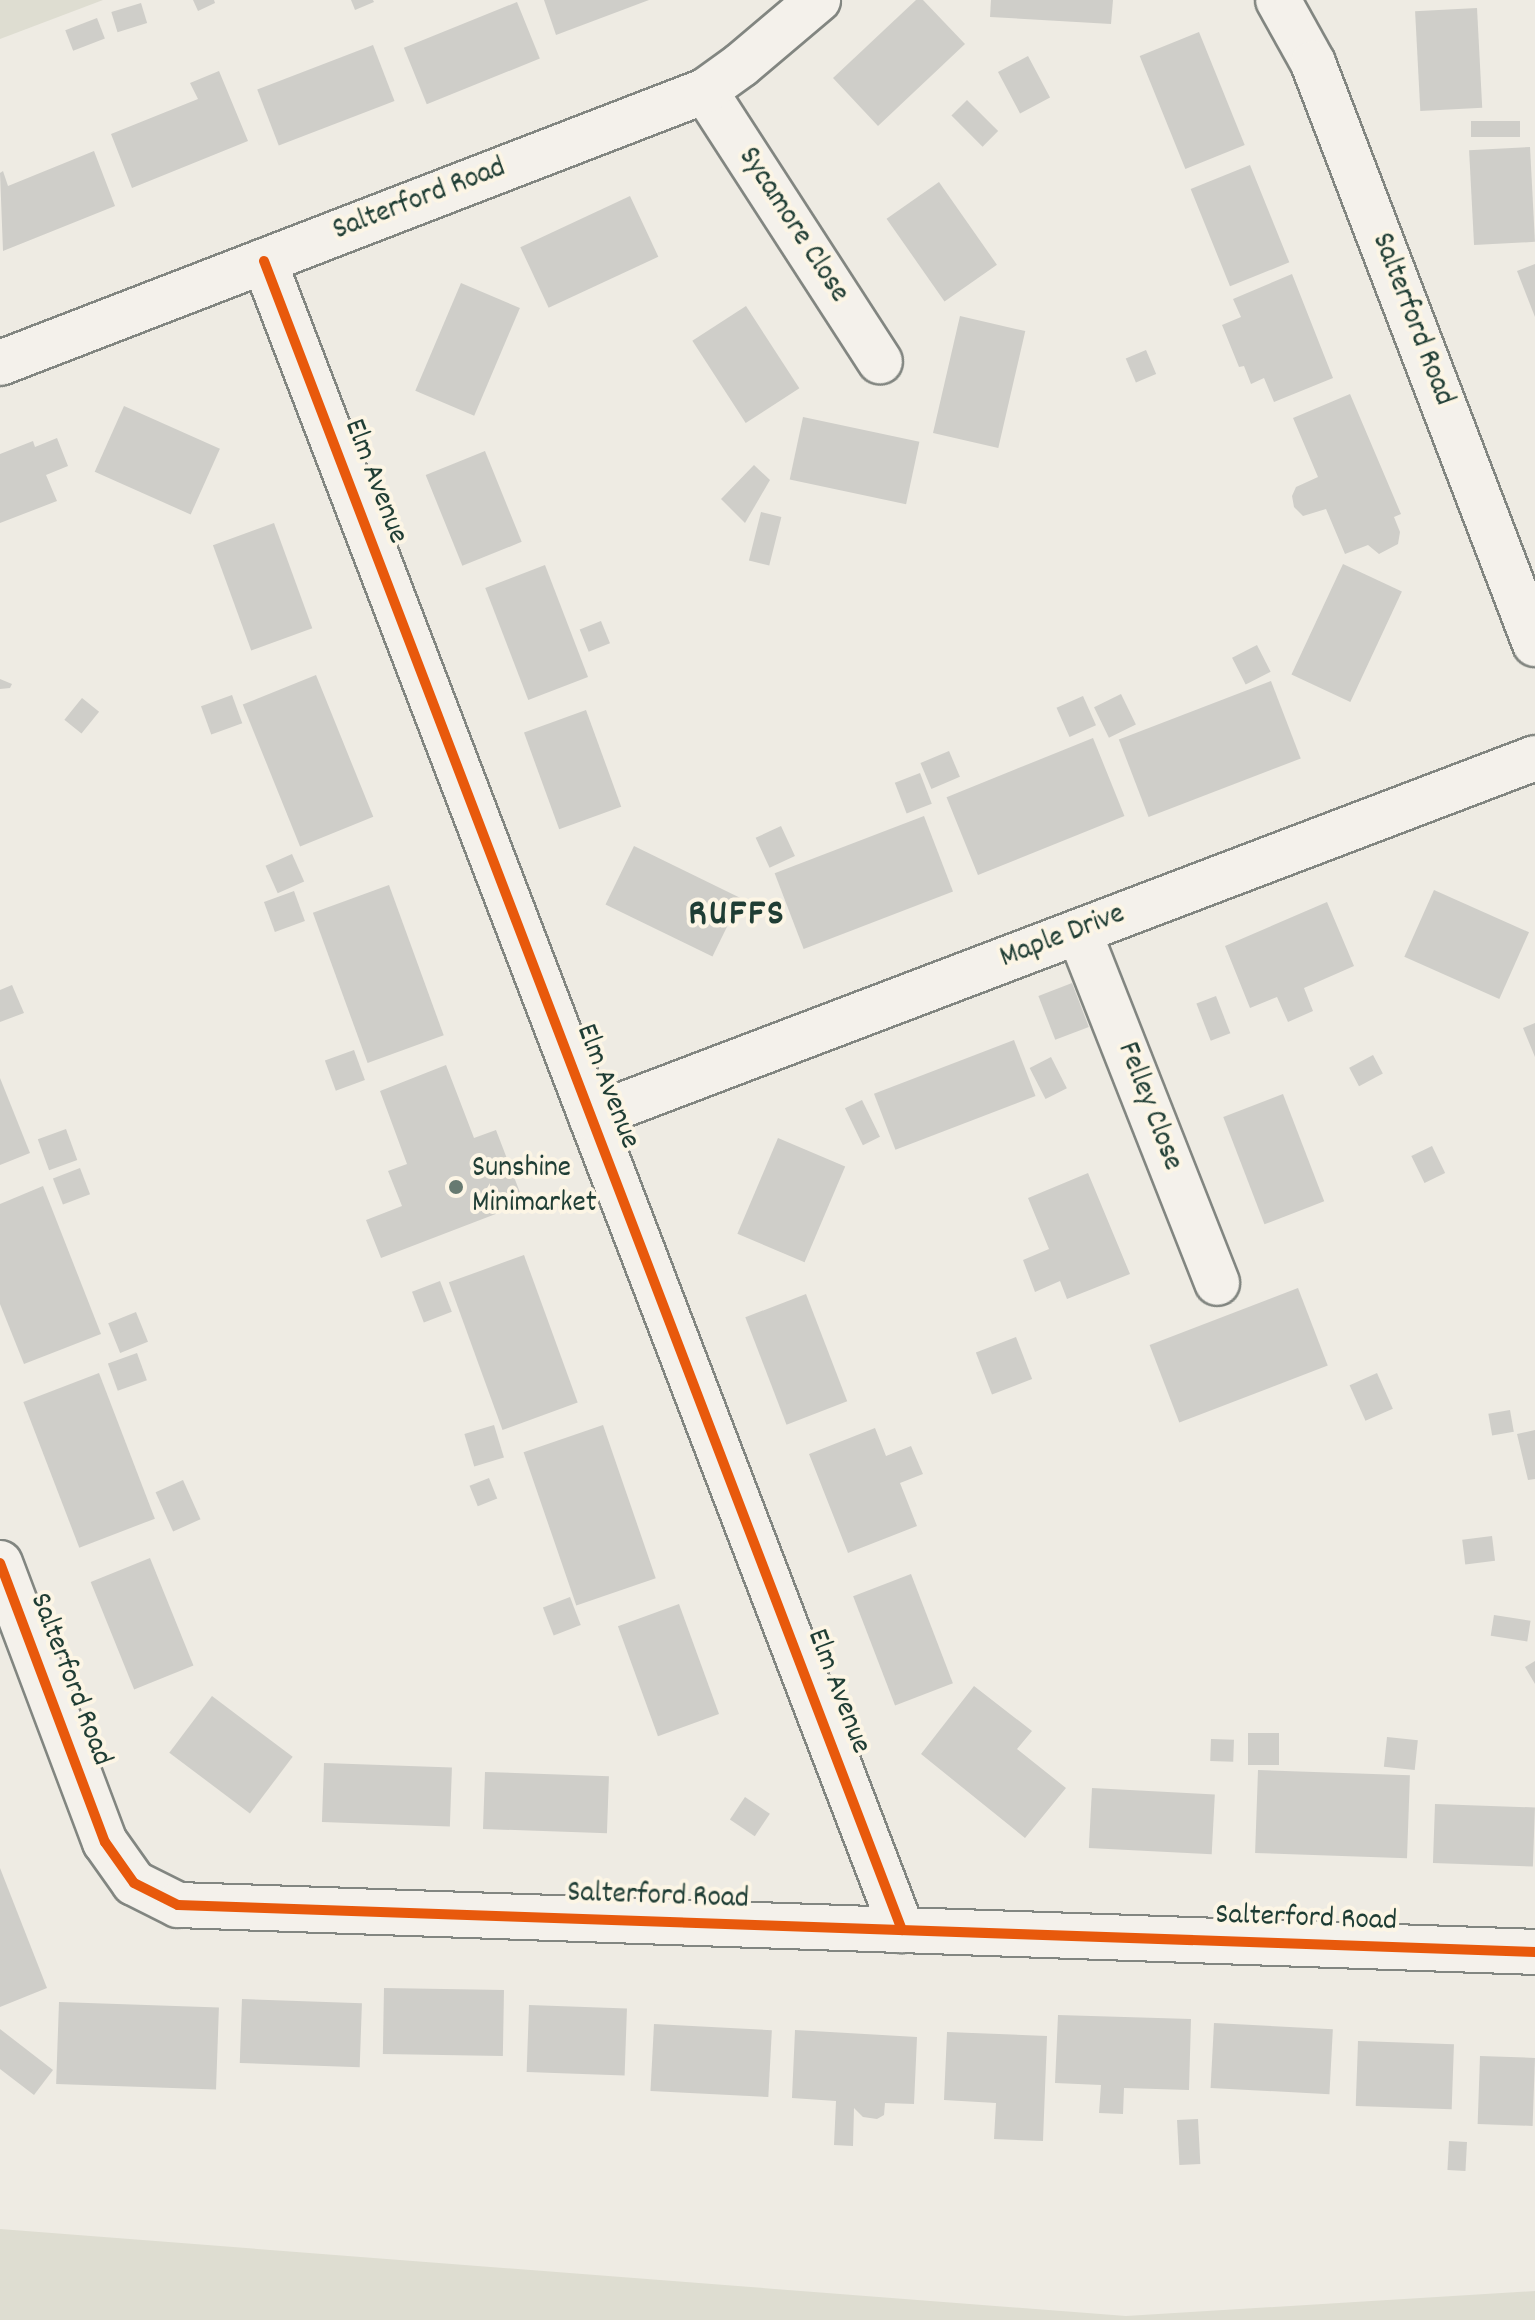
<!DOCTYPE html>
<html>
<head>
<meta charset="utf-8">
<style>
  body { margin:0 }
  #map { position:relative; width:1535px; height:2320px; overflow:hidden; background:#eeebe3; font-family:Dekko,sans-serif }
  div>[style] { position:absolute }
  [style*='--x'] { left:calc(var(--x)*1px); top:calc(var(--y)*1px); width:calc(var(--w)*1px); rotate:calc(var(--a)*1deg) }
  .green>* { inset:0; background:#deddd1 }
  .building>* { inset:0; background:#cfcec9; transform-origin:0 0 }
  .roads { filter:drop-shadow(2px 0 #828681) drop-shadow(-2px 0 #828681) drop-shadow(0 2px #828681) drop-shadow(0 -2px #828681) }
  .minor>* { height:44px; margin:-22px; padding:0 22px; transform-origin:22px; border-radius:22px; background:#f4f1eb }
  .cycleway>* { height:10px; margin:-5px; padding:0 5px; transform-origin:5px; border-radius:5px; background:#e8590c }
  .dots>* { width:22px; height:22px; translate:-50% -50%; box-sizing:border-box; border:4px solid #fcf5e5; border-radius:50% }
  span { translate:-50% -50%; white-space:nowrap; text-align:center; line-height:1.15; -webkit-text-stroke:8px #fcf5e5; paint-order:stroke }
  .street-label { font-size:30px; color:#1f3d34 }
  .poi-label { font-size:30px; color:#1f3d34 }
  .left { translate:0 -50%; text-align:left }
  .district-label { font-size:38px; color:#1f3d34; font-weight:700; letter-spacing:2px }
</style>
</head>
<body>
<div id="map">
  <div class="green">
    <i style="clip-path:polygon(0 0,103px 0,0 39px)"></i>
    <i style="clip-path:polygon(0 2229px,1126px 2316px,1535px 2291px,1535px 2320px,0 2320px)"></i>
  </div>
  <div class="building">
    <i style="clip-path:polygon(193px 0,214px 0,215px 3px,198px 11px)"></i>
    <i style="clip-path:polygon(351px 0,373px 0,374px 2px,355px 10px)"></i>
    <i style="clip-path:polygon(544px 0,649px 0,556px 35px)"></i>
    <i style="clip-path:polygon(916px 0,923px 0,965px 44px,878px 126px,833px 78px)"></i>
    <i style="clip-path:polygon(991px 0,1113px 0,1111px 24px,990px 17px)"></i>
    <i style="left:517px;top:2px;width:61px;height:122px;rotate:68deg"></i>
    <i style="left:141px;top:3px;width:21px;height:31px;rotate:73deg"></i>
    <i style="left:1477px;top:8px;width:100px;height:62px;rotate:87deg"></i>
    <i style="left:97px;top:18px;width:22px;height:34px;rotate:69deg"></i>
    <i style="left:1199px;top:32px;width:122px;height:64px;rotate:68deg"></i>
    <i style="left:373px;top:45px;width:60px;height:124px;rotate:69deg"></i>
    <i style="left:1028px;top:56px;width:47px;height:34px;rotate:62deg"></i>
    <i style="clip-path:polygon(219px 71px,248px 141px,132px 188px,111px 134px,198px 99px,190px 83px)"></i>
    <i style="left:967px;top:100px;width:44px;height:22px;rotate:45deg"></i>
    <i style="left:1520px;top:121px;width:16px;height:49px;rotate:90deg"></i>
    <i style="left:1530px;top:147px;width:95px;height:61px;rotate:87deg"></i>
    <i style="clip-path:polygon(94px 151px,115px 206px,3px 251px,0 173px,3px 171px,8px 186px)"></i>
    <i style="left:1250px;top:165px;width:105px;height:64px;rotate:68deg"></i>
    <i style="left:939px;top:182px;width:101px;height:64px;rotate:55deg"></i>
    <i style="left:630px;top:196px;width:67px;height:121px;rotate:65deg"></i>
    <i style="clip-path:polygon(1535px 264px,1535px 317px,1517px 271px)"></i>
    <i style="clip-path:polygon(1292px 274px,1333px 378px,1274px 402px,1264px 378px,1251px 384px,1244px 366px,1239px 367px,1222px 325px,1241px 317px,1233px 299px)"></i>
    <i style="left:461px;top:283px;width:64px;height:117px;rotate:23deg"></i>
    <i style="left:746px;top:306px;width:98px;height:64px;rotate:57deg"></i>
    <i style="left:960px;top:316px;width:67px;height:120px;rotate:13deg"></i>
    <i style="left:1146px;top:350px;width:26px;height:22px;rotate:67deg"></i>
    <i style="clip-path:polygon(1350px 394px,1401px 514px,1394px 517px,1400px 532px,1398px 544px,1379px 554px,1368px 545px,1345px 554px,1326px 509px,1303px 516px,1294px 507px,1292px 496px,1296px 487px,1318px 477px,1293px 418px)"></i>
    <i style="left:124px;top:406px;width:105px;height:72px;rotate:24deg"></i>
    <i style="left:803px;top:417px;width:119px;height:64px;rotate:12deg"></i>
    <i style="clip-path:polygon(57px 438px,68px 466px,46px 475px,57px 501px,0 523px,0 454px,33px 441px,35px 447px)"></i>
    <i style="left:485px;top:451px;width:98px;height:64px;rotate:68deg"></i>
    <i style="clip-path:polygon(754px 465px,770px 480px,745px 523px,721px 499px)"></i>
    <i style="left:761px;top:512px;width:21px;height:50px;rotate:14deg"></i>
    <i style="left:274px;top:523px;width:112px;height:65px;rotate:70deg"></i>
    <i style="left:1343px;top:564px;width:65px;height:122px;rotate:25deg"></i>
    <i style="left:545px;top:565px;width:120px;height:64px;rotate:69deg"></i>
    <i style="left:601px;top:621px;width:24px;height:23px;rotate:68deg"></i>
    <i style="left:1257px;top:645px;width:30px;height:28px;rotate:63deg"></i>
    <i style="left:316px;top:675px;width:153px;height:79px;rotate:68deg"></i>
    <i style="clip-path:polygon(0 679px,12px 684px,10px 688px,0 689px)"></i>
    <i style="left:1271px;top:681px;width:83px;height:163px;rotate:69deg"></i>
    <i style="left:1121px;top:694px;width:34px;height:30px;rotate:64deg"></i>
    <i style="left:232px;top:695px;width:30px;height:33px;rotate:70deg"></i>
    <i style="left:1083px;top:696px;width:32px;height:29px;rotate:66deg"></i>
    <i style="left:82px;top:698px;width:22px;height:28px;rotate:39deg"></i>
    <i style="left:586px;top:710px;width:103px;height:66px;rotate:70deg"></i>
    <i style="left:1093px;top:738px;width:84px;height:158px;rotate:68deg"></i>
    <i style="left:949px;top:751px;width:28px;height:31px;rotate:67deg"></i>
    <i style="left:920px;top:773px;width:33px;height:27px;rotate:69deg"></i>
    <i style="left:924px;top:816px;width:81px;height:160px;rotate:69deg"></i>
    <i style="left:781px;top:826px;width:33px;height:28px;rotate:65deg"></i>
    <i style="left:634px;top:846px;width:119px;height:65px;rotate:26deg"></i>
    <i style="left:292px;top:854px;width:30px;height:29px;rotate:66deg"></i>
    <i style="left:389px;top:885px;width:160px;height:81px;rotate:70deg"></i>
    <i style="left:1434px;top:890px;width:104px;height:73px;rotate:24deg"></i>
    <i style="left:294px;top:891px;width:32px;height:32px;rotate:70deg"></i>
    <i style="clip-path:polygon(1327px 902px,1354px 966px,1304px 988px,1313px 1011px,1288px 1022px,1277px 997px,1250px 1008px,1225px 946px)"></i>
    <i style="left:1072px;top:983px;width:47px;height:36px;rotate:69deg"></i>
    <i style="clip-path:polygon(12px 985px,24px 1013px,0 1022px,0 990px)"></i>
    <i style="left:1216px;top:996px;width:40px;height:21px;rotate:69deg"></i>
    <i style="clip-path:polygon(1535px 1023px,1535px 1057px,1523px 1028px)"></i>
    <i style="left:1014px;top:1040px;width:60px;height:150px;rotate:69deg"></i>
    <i style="left:354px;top:1050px;width:32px;height:31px;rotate:70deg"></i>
    <i style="left:1373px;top:1055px;width:21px;height:27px;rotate:62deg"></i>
    <i style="left:1051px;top:1057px;width:35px;height:24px;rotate:63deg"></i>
    <i style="clip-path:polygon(446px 1065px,474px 1138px,496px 1130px,524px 1203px,381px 1258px,366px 1220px,402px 1206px,388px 1171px,407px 1164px,380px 1091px)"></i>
    <i style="clip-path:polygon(0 1078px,30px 1153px,0 1165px)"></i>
    <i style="left:1283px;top:1094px;width:115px;height:64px;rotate:69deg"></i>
    <i style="left:862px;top:1100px;width:41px;height:19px;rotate:64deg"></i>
    <i style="left:66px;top:1129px;width:33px;height:30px;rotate:70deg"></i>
    <i style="left:778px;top:1138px;width:73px;height:104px;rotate:23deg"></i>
    <i style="left:1432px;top:1146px;width:30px;height:23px;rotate:64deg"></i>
    <i style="left:80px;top:1168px;width:28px;height:29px;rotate:69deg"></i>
    <i style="clip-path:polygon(1088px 1173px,1130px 1274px,1067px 1299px,1060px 1281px,1035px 1292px,1023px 1260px,1049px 1249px,1028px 1198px)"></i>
    <i style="clip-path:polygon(43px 1186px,101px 1334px,24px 1364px,0 1304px,0 1204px)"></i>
    <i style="left:524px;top:1255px;width:157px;height:80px;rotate:70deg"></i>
    <i style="left:440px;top:1281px;width:33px;height:30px;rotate:69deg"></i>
    <i style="left:1298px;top:1288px;width:83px;height:159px;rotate:69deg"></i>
    <i style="left:806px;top:1294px;width:115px;height:65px;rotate:69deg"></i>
    <i style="left:136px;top:1312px;width:32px;height:30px;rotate:68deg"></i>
    <i style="left:1016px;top:1337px;width:45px;height:43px;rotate:69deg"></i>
    <i style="left:137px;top:1353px;width:29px;height:31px;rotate:70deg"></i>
    <i style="left:99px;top:1373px;width:156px;height:81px;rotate:69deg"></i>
    <i style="left:1377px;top:1373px;width:39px;height:30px;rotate:66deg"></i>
    <i style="left:1510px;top:1410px;width:22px;height:22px;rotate:80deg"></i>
    <i style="left:494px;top:1425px;width:34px;height:31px;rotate:73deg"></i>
    <i style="left:603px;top:1425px;width:162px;height:84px;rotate:71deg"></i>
    <i style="clip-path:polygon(875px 1428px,886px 1456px,911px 1446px,923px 1474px,900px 1483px,917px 1526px,848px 1553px,809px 1454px)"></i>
    <i style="clip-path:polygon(1535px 1430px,1535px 1479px,1528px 1480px,1517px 1434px)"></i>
    <i style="left:489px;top:1478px;width:22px;height:21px;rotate:68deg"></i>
    <i style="left:183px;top:1480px;width:43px;height:30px;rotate:66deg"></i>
    <i style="left:1492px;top:1536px;width:25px;height:30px;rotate:83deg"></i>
    <i style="left:150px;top:1558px;width:116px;height:64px;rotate:68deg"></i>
    <i style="left:911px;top:1574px;width:117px;height:62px;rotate:69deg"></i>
    <i style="left:570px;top:1597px;width:30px;height:29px;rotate:69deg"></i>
    <i style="left:679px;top:1604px;width:117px;height:65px;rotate:70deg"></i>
    <i style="left:1494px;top:1615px;width:37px;height:21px;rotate:9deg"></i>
    <i style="clip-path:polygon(1535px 1661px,1535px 1684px,1525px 1667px)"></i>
    <i style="clip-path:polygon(974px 1686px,1032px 1731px,1017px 1749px,1066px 1788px,1025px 1838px,921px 1754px)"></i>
    <i style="left:212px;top:1696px;width:101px;height:71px;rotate:37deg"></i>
    <i style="left:1248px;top:1733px;width:31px;height:32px"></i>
    <i style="left:1387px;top:1737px;width:31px;height:30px;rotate:6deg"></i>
    <i style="left:1211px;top:1739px;width:23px;height:22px;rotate:2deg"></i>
    <i style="left:324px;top:1763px;width:128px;height:59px;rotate:2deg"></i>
    <i style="left:1258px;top:1770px;width:152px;height:83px;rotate:2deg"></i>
    <i style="left:485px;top:1772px;width:124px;height:57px;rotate:2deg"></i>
    <i style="left:1092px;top:1788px;width:123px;height:60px;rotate:3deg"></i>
    <i style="left:745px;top:1797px;width:30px;height:27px;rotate:34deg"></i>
    <i style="left:1435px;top:1804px;width:100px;height:59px;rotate:2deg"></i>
    <i style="clip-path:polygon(0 1868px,47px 1988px,0 2007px)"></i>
    <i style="left:384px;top:1988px;width:120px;height:66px;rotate:1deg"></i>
    <i style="left:242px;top:1999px;width:120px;height:64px;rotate:2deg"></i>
    <i style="left:59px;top:2002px;width:160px;height:82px;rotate:2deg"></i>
    <i style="left:529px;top:2005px;width:98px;height:67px;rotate:2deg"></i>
    <i style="clip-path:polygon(1058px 2015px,1191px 2019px,1189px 2090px,1124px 2088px,1123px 2114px,1099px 2113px,1101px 2085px,1055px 2083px)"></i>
    <i style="left:1214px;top:2023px;width:119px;height:65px;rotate:3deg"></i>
    <i style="left:654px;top:2024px;width:118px;height:67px;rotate:3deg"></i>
    <i style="clip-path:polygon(0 2029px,53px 2070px,34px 2095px,0 2069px)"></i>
    <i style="clip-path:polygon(795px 2030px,917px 2037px,914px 2104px,885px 2103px,884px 2115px,877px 2119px,863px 2117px,854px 2108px,853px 2146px,834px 2145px,836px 2101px,792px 2098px)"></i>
    <i style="clip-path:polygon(947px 2032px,1047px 2036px,1043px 2141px,994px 2139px,996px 2103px,944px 2100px)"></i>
    <i style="left:1358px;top:2041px;width:96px;height:65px;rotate:2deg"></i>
    <i style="left:1480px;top:2056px;width:55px;height:68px;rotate:2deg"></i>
    <i style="left:1198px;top:2119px;width:45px;height:21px;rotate:87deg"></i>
    <i style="left:1449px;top:2141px;width:18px;height:29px;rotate:3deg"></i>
  </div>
  <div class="roads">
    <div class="minor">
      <i style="--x:1278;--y:0;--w:72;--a:60.9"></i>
      <i style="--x:1313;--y:63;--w:622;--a:69.09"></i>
      <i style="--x:705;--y:91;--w:322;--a:57.1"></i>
      <i style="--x:264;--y:261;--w:1787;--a:69.08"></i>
      <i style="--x:0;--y:363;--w:756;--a:-21.1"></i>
      <i style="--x:705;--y:91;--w:44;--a:-35.8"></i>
      <i style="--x:741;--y:65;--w:101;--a:-40.2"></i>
      <i style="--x:1079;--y:932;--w:377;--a:68.5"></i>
      <i style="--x:591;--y:1117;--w:1010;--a:-20.82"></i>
      <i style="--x:0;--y:1563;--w:298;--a:69.4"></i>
      <i style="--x:105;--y:1842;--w:50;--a:54.7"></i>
      <i style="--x:134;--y:1883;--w:49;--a:26.6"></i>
      <i style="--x:178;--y:1905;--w:1358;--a:1.98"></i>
    </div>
  </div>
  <div class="cycleway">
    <i style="--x:264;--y:261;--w:1787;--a:69.08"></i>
    <i style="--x:0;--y:1563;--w:298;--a:69.4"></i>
    <i style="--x:105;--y:1842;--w:50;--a:54.7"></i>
    <i style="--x:134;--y:1883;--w:49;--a:26.6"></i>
    <i style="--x:178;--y:1905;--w:1358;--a:1.98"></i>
  </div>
  <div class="dots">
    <i style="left:456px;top:1187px;background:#677a71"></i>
  </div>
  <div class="street-label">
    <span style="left:420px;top:201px;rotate:-21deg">Salterford Road</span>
    <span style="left:792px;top:226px;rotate:57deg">Sycamore Close</span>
    <span style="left:1411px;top:320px;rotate:69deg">Salterford Road</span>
    <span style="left:374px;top:482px;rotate:69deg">Elm Avenue</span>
    <span style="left:1063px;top:938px;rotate:-21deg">Maple Drive</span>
    <span style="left:606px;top:1087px;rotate:69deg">Elm Avenue</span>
    <span style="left:1148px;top:1107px;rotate:69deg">Felley Close</span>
    <span style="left:69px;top:1680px;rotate:69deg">Salterford Road</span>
    <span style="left:837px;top:1692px;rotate:69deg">Elm Avenue</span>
    <span style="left:658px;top:1898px;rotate:2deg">Salterford Road</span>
    <span style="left:1306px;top:1920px;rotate:2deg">Salterford Road</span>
  </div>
  <div class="poi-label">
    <span class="left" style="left:472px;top:1187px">Sunshine<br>Minimarket</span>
  </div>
  <div class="district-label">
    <span style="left:737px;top:916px">RUFFS</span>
  </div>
</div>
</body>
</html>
